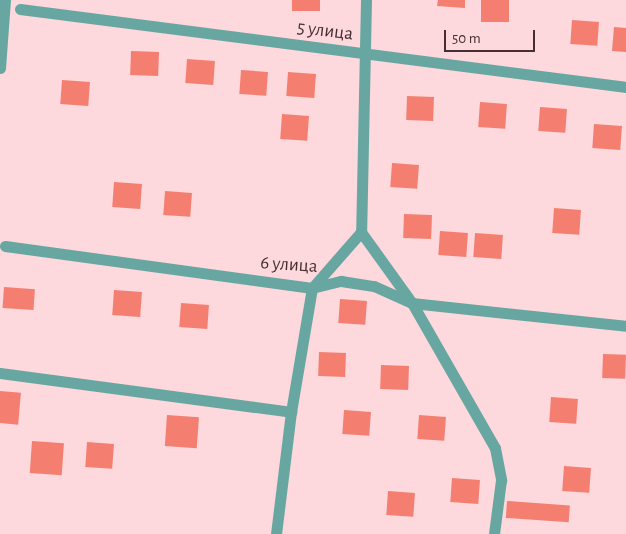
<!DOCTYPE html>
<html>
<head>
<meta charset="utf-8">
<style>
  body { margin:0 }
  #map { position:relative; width:626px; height:534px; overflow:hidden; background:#fdd8dd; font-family:"Alegreya Sans",sans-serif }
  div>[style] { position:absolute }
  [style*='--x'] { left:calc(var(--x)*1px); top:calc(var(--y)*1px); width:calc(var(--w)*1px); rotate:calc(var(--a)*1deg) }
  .building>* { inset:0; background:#f47f70; transform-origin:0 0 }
  .minor>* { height:11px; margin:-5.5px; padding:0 5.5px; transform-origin:5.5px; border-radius:5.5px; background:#68a7a1 }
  span { translate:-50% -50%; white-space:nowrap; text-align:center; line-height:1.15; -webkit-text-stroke:5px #fdd8dd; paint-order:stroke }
  .street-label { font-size:19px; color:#462f32 }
  .scale { position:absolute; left:444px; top:30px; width:91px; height:22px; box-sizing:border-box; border:2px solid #462f32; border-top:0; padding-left:6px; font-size:15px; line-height:18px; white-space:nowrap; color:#462f32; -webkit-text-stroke:4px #fdd8dd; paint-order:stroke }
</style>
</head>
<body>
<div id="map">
  <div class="building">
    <i style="left:292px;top:0;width:28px;height:11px"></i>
    <i style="clip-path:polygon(438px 0,465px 0,465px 8px,437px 6px)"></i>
    <i style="left:481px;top:0;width:28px;height:22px"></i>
    <i style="left:572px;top:20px;width:27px;height:24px;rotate:4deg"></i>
    <i style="clip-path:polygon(614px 27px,626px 28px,626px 52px,612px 51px)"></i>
    <i style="left:131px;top:51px;width:28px;height:24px;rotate:2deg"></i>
    <i style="left:187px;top:59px;width:28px;height:24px;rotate:4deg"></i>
    <i style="left:241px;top:70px;width:27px;height:24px;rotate:4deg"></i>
    <i style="left:288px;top:72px;width:28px;height:24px;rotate:4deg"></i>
    <i style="left:62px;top:80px;width:28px;height:24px;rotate:4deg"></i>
    <i style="left:407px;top:96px;width:27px;height:24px;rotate:2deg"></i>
    <i style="left:480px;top:102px;width:27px;height:25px;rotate:4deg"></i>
    <i style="left:540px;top:107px;width:27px;height:24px;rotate:4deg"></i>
    <i style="left:282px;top:114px;width:27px;height:25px;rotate:4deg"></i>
    <i style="left:594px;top:124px;width:28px;height:24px;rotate:4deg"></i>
    <i style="left:392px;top:163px;width:27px;height:24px;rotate:4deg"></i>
    <i style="left:114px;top:182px;width:28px;height:25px;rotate:4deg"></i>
    <i style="left:165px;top:191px;width:27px;height:24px;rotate:4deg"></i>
    <i style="left:554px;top:208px;width:27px;height:25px;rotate:4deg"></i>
    <i style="left:404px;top:214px;width:28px;height:24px;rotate:2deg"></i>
    <i style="left:440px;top:231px;width:28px;height:24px;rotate:4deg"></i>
    <i style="left:475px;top:233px;width:28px;height:24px;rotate:4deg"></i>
    <i style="left:4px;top:287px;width:31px;height:21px;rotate:4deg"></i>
    <i style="left:114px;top:290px;width:28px;height:25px;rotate:4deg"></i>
    <i style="left:340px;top:299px;width:27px;height:24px;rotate:4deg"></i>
    <i style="left:181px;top:303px;width:28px;height:24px;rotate:4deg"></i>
    <i style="left:319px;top:352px;width:27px;height:24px;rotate:2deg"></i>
    <i style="left:603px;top:354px;width:23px;height:24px;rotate:2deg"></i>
    <i style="left:381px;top:365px;width:28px;height:24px;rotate:2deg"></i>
    <i style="left:0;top:391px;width:21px;height:32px;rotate:5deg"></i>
    <i style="left:551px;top:397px;width:27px;height:25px;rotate:4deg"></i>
    <i style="left:344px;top:410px;width:27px;height:24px;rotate:4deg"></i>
    <i style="left:167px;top:415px;width:32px;height:31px;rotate:4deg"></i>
    <i style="left:419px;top:415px;width:27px;height:24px;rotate:4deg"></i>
    <i style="left:32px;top:441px;width:32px;height:32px;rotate:4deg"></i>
    <i style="left:87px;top:442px;width:27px;height:25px;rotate:4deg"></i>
    <i style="left:564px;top:466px;width:27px;height:25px;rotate:4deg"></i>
    <i style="left:452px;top:478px;width:28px;height:24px;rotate:4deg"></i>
    <i style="left:388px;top:491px;width:27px;height:24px;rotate:4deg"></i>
    <i style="left:507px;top:501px;width:63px;height:17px;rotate:4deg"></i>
  </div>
  <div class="minor">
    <i style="--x:366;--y:0;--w:232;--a:91.2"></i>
    <i style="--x:361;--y:232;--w:87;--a:54.3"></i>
    <i style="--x:412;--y:303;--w:167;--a:60.2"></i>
    <i style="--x:495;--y:448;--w:33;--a:79"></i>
    <i style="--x:501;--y:480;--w:54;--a:97.4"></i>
    <i style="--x:20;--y:9;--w:611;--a:7.33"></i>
    <i style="--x:0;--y:68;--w:68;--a:-85.8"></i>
    <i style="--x:5;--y:246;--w:310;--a:7.8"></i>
    <i style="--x:312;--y:288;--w:30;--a:-14"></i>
    <i style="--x:341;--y:281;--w:33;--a:9"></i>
    <i style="--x:374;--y:286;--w:42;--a:24.1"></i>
    <i style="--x:412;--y:303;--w:215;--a:6.1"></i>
    <i style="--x:0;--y:373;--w:294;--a:7.6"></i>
    <i style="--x:276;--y:534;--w:123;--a:-83"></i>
    <i style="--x:291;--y:412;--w:126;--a:-80.4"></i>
    <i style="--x:312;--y:288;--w:74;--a:-48.8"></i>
  </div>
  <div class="street-label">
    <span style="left:325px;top:31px;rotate:7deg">5 улица</span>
    <span style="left:289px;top:265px;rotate:4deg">6 улица</span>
  </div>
  <div class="scale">50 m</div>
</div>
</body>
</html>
